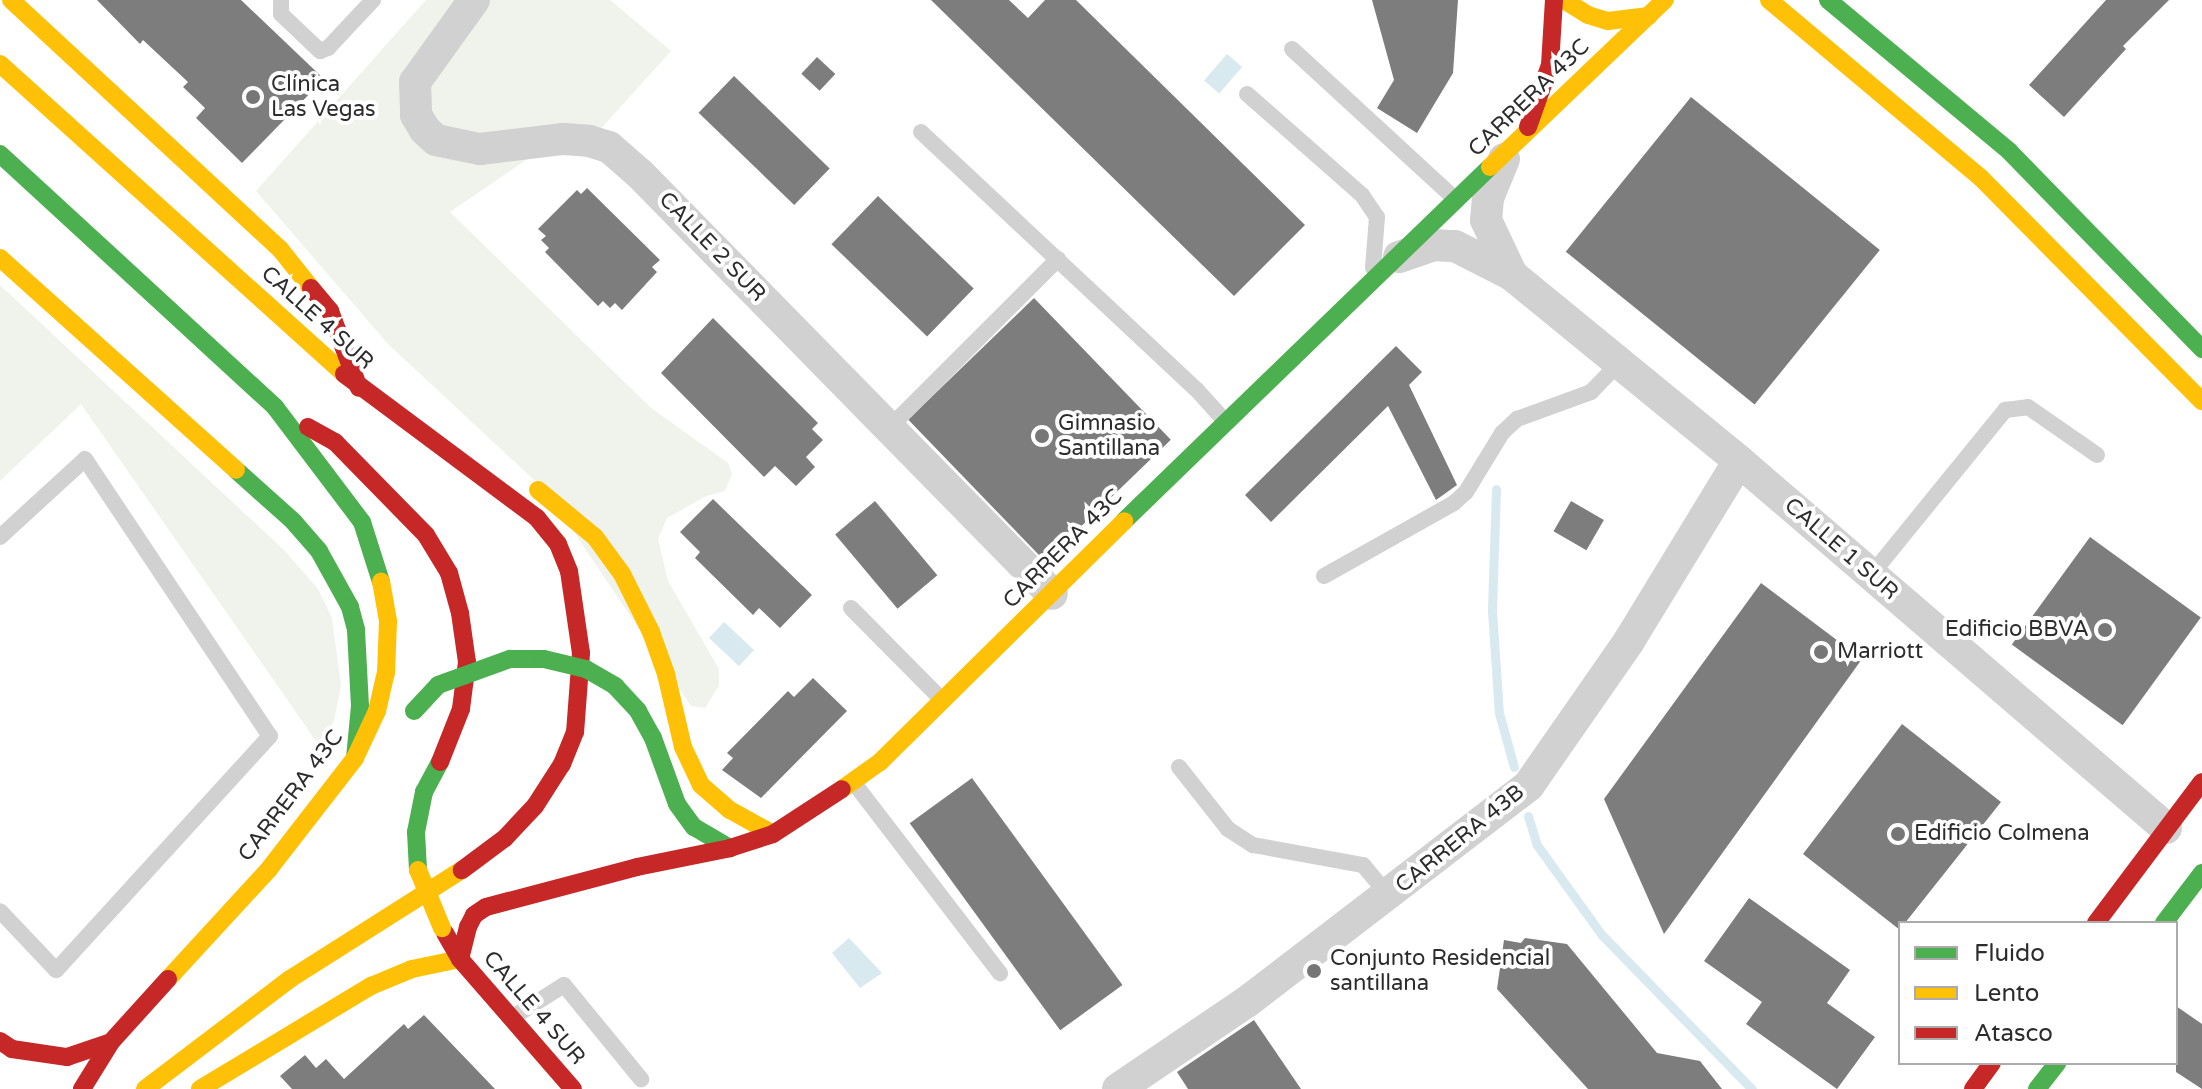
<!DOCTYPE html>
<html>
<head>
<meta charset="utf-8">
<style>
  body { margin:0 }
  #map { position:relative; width:2202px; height:1089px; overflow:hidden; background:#fff; font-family:"Varela Round",sans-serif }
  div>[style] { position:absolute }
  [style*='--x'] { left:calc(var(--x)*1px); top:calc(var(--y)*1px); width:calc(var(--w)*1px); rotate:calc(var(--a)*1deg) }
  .green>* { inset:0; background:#f0f3eb }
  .water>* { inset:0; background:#d8e9ef; transform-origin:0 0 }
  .stream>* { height:9px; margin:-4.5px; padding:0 4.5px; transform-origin:4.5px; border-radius:4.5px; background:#d8e9ef }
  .building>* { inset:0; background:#7d7d7d; transform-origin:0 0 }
  .lane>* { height:16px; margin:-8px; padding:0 8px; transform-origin:8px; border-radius:8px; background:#d1d1d1 }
  .street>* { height:32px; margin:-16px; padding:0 16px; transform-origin:16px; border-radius:16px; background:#d1d1d1 }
  .fast>* { height:18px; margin:-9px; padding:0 9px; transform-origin:9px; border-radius:9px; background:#4caf50 }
  .slow>* { height:18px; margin:-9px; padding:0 9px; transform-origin:9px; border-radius:9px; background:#ffc107 }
  .jam>* { height:18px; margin:-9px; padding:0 9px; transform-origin:9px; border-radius:9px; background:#c62828 }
  .fast-bridge>* { height:18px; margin:-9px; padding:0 9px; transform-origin:9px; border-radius:9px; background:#4caf50 }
  .slow-bridge>* { height:18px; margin:-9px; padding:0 9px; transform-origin:9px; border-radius:9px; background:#ffc107 }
  .dots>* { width:22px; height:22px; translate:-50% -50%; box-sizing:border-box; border:4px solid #fff; border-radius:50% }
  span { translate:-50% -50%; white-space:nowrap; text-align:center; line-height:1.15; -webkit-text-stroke:8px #fff; paint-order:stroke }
  .poi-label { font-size:22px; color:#2c2c2c }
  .left { translate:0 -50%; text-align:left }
  .right { translate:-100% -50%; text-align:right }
  .street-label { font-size:22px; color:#2c2c2c }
  .legend { position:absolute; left:1898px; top:921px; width:280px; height:144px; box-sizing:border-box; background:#fff; border:2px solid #ababab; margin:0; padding:10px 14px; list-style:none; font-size:24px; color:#2c2c2c }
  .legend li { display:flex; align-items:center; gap:16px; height:40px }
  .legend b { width:40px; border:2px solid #ababab }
</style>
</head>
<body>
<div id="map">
  <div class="green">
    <i style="clip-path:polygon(426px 0,610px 0,671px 51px,597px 133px,570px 130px,450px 212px,651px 408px,728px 463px,732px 474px,725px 491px,706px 496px,667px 518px,658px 539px,668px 581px,719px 669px,719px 686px,705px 708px,691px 706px,547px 492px,388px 344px,256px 191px)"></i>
    <i style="clip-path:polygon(0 285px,285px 551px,318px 589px,332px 618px,341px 686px,334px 720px,321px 748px,81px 404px,0 481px)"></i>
  </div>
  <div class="water">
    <i style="left:1227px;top:54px;width:20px;height:35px;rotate:41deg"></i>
    <i style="left:724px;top:622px;width:41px;height:22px;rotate:43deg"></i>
    <i style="clip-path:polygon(849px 938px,882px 973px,860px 988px,832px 953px)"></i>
  </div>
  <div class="stream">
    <i style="--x:1496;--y:489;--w:122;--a:91.9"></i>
    <i style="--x:1492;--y:611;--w:102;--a:86.1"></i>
    <i style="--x:1499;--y:713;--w:56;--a:74.5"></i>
    <i style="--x:1528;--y:816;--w:30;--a:73"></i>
    <i style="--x:1537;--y:845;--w:111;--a:54.2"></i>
    <i style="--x:1602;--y:935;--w:215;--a:45.8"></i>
  </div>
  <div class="building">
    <i style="clip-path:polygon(97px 0,241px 0,324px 79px,242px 163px,196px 118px,205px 108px,183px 87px,188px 82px,143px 40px,140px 44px)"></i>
    <i style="clip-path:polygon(931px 0,1009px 0,1028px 18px,1045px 0,1076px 0,1305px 225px,1234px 296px)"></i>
    <i style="clip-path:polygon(1372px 0,1458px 0,1453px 73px,1417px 133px,1377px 108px,1394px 80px)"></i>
    <i style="clip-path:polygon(2106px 0,2169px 0,2123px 46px,2126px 49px,2064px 117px,2029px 85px)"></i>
    <i style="left:817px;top:57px;width:25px;height:23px;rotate:43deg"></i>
    <i style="left:734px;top:76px;width:133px;height:51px;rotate:44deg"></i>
    <i style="left:1691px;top:97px;width:243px;height:199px;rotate:39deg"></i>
    <i style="clip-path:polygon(587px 188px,660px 260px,652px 267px,657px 272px,622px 310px,615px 303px,610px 308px,603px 301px,598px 306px,545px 252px,549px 248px,541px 240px,546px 236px,538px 229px,577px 190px,581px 194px)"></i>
    <i style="left:878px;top:196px;width:133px;height:67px;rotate:44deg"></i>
    <i style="left:1034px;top:298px;width:197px;height:175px;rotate:46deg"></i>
    <i style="clip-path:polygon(713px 318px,818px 423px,812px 429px,823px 440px,806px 457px,815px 467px,796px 486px,775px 466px,764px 477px,661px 373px)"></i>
    <i style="clip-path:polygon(1396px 346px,1422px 372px,1409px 385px,1457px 485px,1436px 500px,1388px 406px,1271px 522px,1245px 495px)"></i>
    <i style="clip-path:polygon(713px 499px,812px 595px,780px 628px,759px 608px,753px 615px,695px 558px,700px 552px,680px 532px)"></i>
    <i style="left:875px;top:501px;width:97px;height:52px;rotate:50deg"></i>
    <i style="left:1571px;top:501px;width:38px;height:35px;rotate:30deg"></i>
    <i style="left:2090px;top:537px;width:137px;height:133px;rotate:36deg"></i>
    <i style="clip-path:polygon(1761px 583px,1862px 659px,1664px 934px,1604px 799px)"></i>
    <i style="clip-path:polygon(813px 678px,847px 711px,761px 798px,722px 770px,733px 758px,727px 753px,788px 691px,794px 697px)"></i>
    <i style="clip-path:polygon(1902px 724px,2001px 802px,1905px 923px,1900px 923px,1900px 930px,1803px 854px)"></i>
    <i style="left:972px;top:778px;width:256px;height:77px;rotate:54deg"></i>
    <i style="clip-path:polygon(1749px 898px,1850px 970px,1827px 1003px,1875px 1037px,1837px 1089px,1746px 1024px,1762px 1002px,1704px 961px)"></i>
    <i style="clip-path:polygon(1525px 938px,1567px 944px,1657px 1053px,1700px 1061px,1722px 1089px,1588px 1089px,1497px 989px,1504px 940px,1521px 943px)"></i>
    <i style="clip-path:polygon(2176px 1006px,2202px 1024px,2202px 1089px,2176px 1072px)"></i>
    <i style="clip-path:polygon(424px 1015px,495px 1089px,292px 1089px,280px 1076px,305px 1055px,316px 1068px,326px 1059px,344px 1079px,404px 1024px,408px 1029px)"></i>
    <i style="clip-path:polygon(1254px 1020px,1301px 1089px,1188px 1089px,1177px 1072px)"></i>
  </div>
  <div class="lane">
    <i style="--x:281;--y:0;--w:14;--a:90"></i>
    <i style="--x:281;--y:14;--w:54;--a:43.5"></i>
    <i style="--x:320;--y:51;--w:9;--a:-21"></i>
    <i style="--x:328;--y:48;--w:66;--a:-46.8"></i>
    <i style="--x:1292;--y:49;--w:223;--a:42.6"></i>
    <i style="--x:1247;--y:94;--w:153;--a:41.3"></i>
    <i style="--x:1362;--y:195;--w:27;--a:56"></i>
    <i style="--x:1377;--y:217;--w:51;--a:94.5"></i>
    <i style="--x:921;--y:132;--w:376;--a:43.1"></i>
    <i style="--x:1196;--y:389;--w:42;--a:47.9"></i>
    <i style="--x:889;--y:428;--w:239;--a:-45"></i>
    <i style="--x:0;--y:537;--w:115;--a:-42.5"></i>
    <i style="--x:85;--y:459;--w:333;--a:56.3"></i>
    <i style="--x:270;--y:736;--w:317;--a:132.4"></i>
    <i style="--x:56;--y:970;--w:81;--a:-133.5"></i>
    <i style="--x:1871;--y:575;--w:213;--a:-50.9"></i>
    <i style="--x:2005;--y:410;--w:23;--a:-7"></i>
    <i style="--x:2028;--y:407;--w:84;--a:34.8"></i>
    <i style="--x:1324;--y:576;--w:149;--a:-29.3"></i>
    <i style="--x:1454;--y:503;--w:16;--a:-43"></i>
    <i style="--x:1466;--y:492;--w:69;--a:-58.6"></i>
    <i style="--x:1502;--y:433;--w:21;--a:-43"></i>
    <i style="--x:1517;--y:419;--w:79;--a:-20"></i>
    <i style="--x:1591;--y:392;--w:40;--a:-46"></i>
    <i style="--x:851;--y:608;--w:128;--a:45.3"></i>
    <i style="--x:1179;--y:767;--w:79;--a:51.7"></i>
    <i style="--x:1228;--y:829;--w:30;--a:33"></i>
    <i style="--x:1253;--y:845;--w:112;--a:10.3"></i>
    <i style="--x:1363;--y:865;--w:40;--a:50"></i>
    <i style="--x:854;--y:783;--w:240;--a:52.5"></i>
    <i style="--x:513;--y:1017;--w:60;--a:-32.1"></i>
    <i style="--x:564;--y:985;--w:122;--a:50.7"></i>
  </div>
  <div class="street">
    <i style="--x:474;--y:0;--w:101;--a:125.7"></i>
    <i style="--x:415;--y:82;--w:33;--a:88"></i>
    <i style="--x:416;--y:115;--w:17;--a:59"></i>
    <i style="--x:425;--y:130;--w:15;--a:42"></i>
    <i style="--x:436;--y:140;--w:45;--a:11.6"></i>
    <i style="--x:480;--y:149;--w:84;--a:-6.9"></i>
    <i style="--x:563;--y:139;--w:26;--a:4"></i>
    <i style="--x:589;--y:141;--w:21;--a:17"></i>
    <i style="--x:609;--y:147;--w:41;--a:41.1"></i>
    <i style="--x:640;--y:174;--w:588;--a:45.55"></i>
    <i style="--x:1504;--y:159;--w:42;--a:112.3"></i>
    <i style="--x:1488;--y:198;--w:22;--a:95"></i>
    <i style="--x:1486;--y:220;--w:61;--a:64.7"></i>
    <i style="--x:1399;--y:257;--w:36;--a:-19"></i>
    <i style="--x:1433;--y:245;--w:22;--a:3"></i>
    <i style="--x:1455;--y:246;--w:64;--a:27"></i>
    <i style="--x:1512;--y:275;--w:293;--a:39.3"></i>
    <i style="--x:1739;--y:461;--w:563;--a:40.68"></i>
    <i style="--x:1118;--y:1089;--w:157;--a:-34.1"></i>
    <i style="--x:1248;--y:1001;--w:354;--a:-37.5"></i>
    <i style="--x:1529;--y:785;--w:175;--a:-55.2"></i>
    <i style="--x:1629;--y:641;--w:211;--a:-58.6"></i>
  </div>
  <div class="fast">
    <i style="--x:1828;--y:0;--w:236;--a:39.8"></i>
    <i style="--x:2009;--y:151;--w:277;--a:45.7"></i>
    <i style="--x:0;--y:154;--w:374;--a:42.6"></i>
    <i style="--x:275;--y:407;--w:144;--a:52.9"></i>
    <i style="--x:362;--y:522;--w:63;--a:72.4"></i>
    <i style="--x:236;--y:470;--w:76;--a:41.8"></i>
    <i style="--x:293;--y:521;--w:40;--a:49"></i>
    <i style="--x:319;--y:551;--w:64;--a:61"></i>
    <i style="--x:350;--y:607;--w:24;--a:75"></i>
    <i style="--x:356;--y:630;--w:76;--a:87"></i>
    <i style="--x:360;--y:706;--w:52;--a:95.5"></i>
    <i style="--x:1124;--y:521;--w:509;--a:-44.05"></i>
    <i style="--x:615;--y:686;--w:34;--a:47"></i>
    <i style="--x:638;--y:711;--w:31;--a:61"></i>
    <i style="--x:653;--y:738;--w:70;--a:70"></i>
    <i style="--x:677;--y:804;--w:29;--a:54"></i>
    <i style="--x:694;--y:827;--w:42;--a:30.3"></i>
    <i style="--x:418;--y:870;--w:38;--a:-93"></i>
    <i style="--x:416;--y:832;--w:41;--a:-78.7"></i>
    <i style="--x:424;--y:792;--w:34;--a:-62"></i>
    <i style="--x:2164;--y:923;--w:63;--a:-52.8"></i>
    <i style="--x:2037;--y:1089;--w:33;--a:-52"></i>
  </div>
  <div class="slow">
    <i style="--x:11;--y:0;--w:367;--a:42.8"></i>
    <i style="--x:280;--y:249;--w:50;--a:51.5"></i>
    <i style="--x:1564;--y:0;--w:28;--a:32"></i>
    <i style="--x:1588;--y:15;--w:21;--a:17"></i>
    <i style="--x:1608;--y:21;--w:41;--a:-7"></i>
    <i style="--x:1769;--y:0;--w:277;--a:40"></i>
    <i style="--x:1981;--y:178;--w:314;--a:45.3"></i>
    <i style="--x:0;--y:64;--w:463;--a:42"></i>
    <i style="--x:1490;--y:167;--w:242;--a:-43.7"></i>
    <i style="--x:0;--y:258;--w:317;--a:41.9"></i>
    <i style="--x:538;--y:490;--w:74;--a:39.5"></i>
    <i style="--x:595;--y:537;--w:46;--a:53.9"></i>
    <i style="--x:622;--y:574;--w:65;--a:63.4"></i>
    <i style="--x:651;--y:632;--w:45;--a:70.3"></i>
    <i style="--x:666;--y:674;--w:75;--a:76.9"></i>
    <i style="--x:683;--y:747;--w:42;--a:64.7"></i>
    <i style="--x:701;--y:785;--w:38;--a:41"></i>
    <i style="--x:730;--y:810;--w:49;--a:29.2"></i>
    <i style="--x:842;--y:789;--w:47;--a:-35.4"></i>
    <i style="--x:880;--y:762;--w:343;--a:-44.6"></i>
    <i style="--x:168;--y:979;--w:149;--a:-47.4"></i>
    <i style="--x:269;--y:869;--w:140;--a:-52.2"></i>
    <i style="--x:355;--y:758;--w:52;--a:-64.9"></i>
    <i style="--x:377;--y:711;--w:39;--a:-77"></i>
    <i style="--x:386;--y:673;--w:52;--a:-87.8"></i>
    <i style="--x:388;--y:621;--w:40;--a:-100"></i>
    <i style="--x:145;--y:1089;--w:182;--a:-37.2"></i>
    <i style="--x:290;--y:979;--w:204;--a:-32.4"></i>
    <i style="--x:200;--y:1089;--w:200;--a:-31.1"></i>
    <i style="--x:371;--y:986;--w:44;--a:-22.5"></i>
    <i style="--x:412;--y:969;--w:49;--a:-11.8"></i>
  </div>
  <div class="jam">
    <i style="--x:1528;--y:127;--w:66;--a:-70.5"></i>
    <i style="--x:1550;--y:65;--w:65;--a:-86.5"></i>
    <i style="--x:311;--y:288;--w:30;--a:50"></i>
    <i style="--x:330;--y:311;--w:82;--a:69.4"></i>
    <i style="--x:344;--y:374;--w:241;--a:36.7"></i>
    <i style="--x:537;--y:518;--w:33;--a:51"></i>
    <i style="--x:558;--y:544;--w:29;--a:68"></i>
    <i style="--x:569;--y:571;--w:83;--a:81.7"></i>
    <i style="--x:581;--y:653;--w:79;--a:94.3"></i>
    <i style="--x:575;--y:732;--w:35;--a:112"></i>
    <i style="--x:562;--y:764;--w:50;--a:122.7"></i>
    <i style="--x:535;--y:806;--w:44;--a:133.2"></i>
    <i style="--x:505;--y:838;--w:54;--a:143.3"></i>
    <i style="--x:308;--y:427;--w:31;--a:29"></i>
    <i style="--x:335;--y:442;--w:130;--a:45.6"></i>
    <i style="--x:426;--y:535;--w:44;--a:58.8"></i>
    <i style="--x:449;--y:573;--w:41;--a:74.6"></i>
    <i style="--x:460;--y:613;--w:49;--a:81.9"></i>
    <i style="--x:467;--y:662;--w:47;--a:97.3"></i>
    <i style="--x:461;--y:709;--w:57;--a:111.6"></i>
    <i style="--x:2096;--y:923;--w:176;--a:-53.1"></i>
    <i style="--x:445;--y:933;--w:30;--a:60"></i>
    <i style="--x:460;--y:959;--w:172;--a:49"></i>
    <i style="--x:460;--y:959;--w:33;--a:-76"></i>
    <i style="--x:468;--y:927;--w:13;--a:-63"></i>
    <i style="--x:474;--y:915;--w:14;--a:-34"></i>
    <i style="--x:486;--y:907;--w:156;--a:-14.8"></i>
    <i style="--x:637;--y:867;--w:95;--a:-11.5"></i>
    <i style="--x:730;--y:848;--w:45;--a:-18"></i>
    <i style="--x:773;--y:834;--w:82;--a:-33.1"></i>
    <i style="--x:0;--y:1041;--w:14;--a:34"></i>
    <i style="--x:12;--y:1049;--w:56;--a:8.3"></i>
    <i style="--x:67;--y:1057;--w:46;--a:-18.8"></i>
    <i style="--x:82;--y:1089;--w:55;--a:-58.3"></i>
    <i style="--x:111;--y:1042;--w:85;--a:-47.9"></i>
    <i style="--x:1973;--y:1089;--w:32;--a:-54"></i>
  </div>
  <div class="fast-bridge">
    <i style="--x:414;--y:711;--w:35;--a:-47"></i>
    <i style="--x:438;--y:685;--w:77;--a:-19.9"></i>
    <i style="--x:510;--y:659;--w:34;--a:0"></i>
    <i style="--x:544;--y:659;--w:43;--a:13.4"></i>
    <i style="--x:586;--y:669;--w:34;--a:30"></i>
  </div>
  <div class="slow-bridge">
    <i style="--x:418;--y:870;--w:63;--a:67.5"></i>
  </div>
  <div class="dots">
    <i style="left:253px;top:97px;background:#767676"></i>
    <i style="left:1042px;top:436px;background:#767676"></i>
    <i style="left:2105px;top:630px;background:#767676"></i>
    <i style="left:1821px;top:652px;background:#767676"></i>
    <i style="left:1898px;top:834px;background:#767676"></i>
    <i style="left:1314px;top:971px;background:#767676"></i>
  </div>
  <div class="poi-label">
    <span class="left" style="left:271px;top:97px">Clínica<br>Las Vegas</span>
    <span class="left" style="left:1058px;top:436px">Gimnasio<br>Santillana</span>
    <span class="right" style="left:2089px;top:630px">Edificio BBVA</span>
    <span class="left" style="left:1837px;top:652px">Marriott</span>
    <span class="left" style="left:1914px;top:834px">Edificio Colmena</span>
    <span class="left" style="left:1330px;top:971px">Conjunto Residencial<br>santillana</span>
  </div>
  <div class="street-label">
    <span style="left:1529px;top:98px;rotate:-44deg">CARRERA 43C</span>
    <span style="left:712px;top:247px;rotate:46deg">CALLE 2 SUR</span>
    <span style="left:317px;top:318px;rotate:42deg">CALLE 4 SUR</span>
    <span style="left:1063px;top:549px;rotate:-45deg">CARRERA 43C</span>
    <span style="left:1841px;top:549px;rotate:41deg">CALLE 1 SUR</span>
    <span style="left:291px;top:796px;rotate:-53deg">CARRERA 43C</span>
    <span style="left:1460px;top:839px;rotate:-39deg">CARRERA 43B</span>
    <span style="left:534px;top:1008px;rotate:49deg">CALLE 4 SUR</span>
  </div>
  <ul class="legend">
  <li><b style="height:10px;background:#4caf50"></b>Fluido</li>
  <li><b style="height:10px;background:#ffc107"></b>Lento</li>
  <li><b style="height:10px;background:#c62828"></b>Atasco</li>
  </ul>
</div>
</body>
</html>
